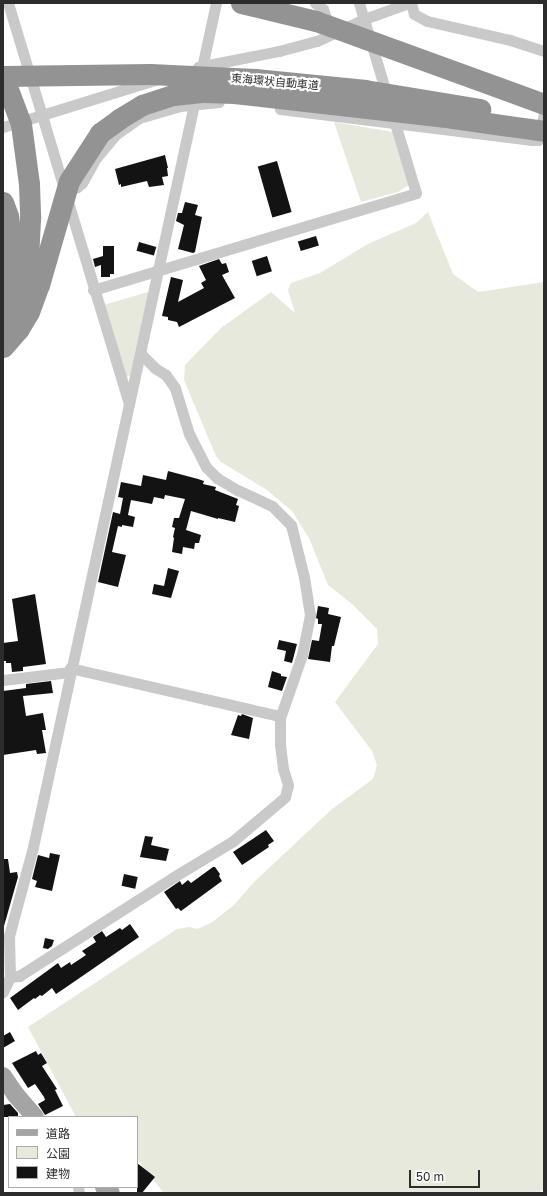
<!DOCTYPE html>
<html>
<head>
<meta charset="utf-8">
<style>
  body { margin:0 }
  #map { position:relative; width:547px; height:1196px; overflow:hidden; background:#fff; font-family:"Golos Text","Noto Sans JP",sans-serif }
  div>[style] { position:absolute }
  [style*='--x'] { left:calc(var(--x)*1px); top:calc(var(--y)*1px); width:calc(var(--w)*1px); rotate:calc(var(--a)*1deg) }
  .green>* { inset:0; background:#e6e9db }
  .building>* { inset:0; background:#131313; transform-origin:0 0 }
  .minor>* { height:11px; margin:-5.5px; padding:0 5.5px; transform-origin:5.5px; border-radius:5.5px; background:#c9c9c9 }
  .primary>* { height:18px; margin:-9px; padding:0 9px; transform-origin:9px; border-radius:9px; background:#a4a4a4 }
  .motorway>* { height:21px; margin:-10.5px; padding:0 10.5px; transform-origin:10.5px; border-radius:10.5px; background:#939393 }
  span { translate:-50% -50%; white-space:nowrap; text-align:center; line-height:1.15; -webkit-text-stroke:4px #fff; paint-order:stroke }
  .street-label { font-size:11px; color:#2c2c2c }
  .frame { position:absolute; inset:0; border:4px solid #2c2c2c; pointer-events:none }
  .legend { position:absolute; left:8px; top:1116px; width:130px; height:72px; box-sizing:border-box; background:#fff; border:1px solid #ababab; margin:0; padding:5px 7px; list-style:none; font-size:12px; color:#2c2c2c }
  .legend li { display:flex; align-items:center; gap:8px; height:20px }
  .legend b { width:20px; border:1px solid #ababab }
  .scale { position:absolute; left:409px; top:1170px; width:71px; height:18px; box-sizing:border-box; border:2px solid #2c2c2c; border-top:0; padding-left:5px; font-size:12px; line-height:14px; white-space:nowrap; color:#2c2c2c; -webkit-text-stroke:3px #fff; paint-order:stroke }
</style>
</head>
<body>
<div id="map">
  <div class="green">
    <i style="clip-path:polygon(334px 122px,393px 132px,409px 185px,398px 192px,361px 202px)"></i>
    <i style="clip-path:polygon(428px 212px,453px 274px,478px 292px,544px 282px,544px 1189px,538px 1193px,164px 1193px,137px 1159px,137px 1117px,76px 1117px,28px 1027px,177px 929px,190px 927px,197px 929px,211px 923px,234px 905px,254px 882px,332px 809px,373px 779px,377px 765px,372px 751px,335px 702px,378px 644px,377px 629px,352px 604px,328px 585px,309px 538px,292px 511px,267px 490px,221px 462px,216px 456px,184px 380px,185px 365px,221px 328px,271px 292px,295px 313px,288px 290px,291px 283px,320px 273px,368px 244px,416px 223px)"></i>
    <i style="clip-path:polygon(151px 291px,133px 375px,125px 377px,104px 305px)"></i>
  </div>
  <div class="building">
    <i style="clip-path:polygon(165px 155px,168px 168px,167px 168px,168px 176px,162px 177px,164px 185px,149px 187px,147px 181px,121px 187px,121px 184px,119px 185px,115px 169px)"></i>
    <i style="left:277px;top:161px;width:53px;height:20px;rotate:74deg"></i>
    <i style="clip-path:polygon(185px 202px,198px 205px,195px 215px,202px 217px,195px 252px,193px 253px,178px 249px,184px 225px,176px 221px,178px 213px,182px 213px)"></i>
    <i style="left:316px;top:236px;width:10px;height:19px;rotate:73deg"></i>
    <i style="left:139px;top:242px;width:18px;height:9px;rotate:16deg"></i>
    <i style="clip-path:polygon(103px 246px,114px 246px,114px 274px,110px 274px,110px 277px,101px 277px,101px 265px,95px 267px,93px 259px,103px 256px)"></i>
    <i style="left:267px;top:256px;width:16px;height:16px;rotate:72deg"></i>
    <i style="clip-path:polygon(219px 259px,222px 264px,226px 263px,229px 272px,222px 275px,235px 298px,179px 327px,177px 322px,168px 320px,168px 317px,162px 316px,171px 277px,183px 280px,178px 302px,204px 288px,201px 283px,206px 280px,199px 266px)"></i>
    <i style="clip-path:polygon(168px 471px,198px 479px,204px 481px,203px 484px,216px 487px,215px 490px,238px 499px,236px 505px,239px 506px,235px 522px,218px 518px,218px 519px,191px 511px,186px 530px,201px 535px,199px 543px,195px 543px,194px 549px,183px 547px,182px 554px,172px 552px,174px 538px,173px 537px,175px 528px,172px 527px,174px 518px,179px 518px,185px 499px,165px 495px,164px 499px,154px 497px,152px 504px,131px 500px,128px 515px,135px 517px,133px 527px,122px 525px,122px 527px,118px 526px,112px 552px,126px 555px,118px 587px,98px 582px,113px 512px,120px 514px,123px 498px,118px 497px,121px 482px,141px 486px,143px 475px,166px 480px)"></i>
    <i style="clip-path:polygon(168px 568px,179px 571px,171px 598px,152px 594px,154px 584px,164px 586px)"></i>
    <i style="clip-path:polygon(35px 594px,46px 664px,23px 667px,23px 671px,12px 672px,11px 663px,6px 663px,6px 661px,3px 661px,3px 643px,18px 641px,12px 599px)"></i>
    <i style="clip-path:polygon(318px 606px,329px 608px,328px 614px,341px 617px,334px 646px,332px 646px,330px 662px,308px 659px,312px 640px,319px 641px,322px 624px,318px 624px,318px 619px,316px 618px)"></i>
    <i style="clip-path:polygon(279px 640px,297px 644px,292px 663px,284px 661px,286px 651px,277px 649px)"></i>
    <i style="clip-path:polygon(272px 671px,281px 674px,281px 676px,287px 677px,282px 691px,268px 687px)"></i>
    <i style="clip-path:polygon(51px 681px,53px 693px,23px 696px,26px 716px,43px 713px,46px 730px,42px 730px,46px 753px,37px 754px,36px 750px,3px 755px,3px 691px,26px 688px,26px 684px)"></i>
    <i style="clip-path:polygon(242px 714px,253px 718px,249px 739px,231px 735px,238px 715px,241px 716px)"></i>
    <i style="clip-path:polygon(266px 830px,274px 841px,268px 845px,269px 847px,242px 865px,233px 852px)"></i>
    <i style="clip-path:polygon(145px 836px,153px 837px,151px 845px,169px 849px,166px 861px,140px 857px)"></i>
    <i style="clip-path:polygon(50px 853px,60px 855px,52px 891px,35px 887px,37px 881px,32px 879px,38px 855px,49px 858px)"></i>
    <i style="clip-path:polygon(3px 859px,8px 859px,10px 873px,17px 872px,18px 877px,4px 926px)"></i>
    <i style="clip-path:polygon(213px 867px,215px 867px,220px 874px,219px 876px,222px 881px,181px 911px,178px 908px,176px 909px,164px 892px,180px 881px,182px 885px,188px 880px,191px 883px)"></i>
    <i style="left:124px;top:874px;width:14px;height:12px;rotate:12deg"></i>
    <i style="clip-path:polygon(130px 924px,139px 937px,65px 988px,56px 994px,52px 988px,42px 996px,40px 995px,35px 999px,34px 998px,18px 1010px,10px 998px,58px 963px,61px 968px,70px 962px,71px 965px,86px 955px,82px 951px,96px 942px,93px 937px,102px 931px,106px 937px,120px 928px,122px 930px)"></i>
    <i style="clip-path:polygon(45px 938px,54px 940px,52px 946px,48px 949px,43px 948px)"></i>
    <i style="clip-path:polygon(10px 1032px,15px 1041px,3px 1048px,3px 1036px)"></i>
    <i style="clip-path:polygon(36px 1051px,38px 1055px,41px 1053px,47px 1063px,42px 1066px,57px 1089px,55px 1090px,63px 1106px,45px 1115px,38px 1104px,45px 1100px,44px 1097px,35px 1084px,28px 1088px,12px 1063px)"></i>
    <i style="clip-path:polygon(10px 1104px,18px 1113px,18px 1117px,3px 1117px,3px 1105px)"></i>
    <i style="clip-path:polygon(137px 1163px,155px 1177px,142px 1193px,137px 1193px)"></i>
  </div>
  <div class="minor">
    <i style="--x:8;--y:3;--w:419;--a:73.2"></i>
    <i style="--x:315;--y:3;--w:10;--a:37"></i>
    <i style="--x:323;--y:9;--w:18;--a:71"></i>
    <i style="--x:359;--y:3;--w:97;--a:73.2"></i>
    <i style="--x:411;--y:3;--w:11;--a:75"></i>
    <i style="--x:414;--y:14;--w:15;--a:28"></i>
    <i style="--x:427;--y:21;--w:85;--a:12.9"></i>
    <i style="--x:510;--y:40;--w:36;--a:18"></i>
    <i style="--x:198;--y:67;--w:83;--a:-11.2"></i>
    <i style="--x:279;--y:51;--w:39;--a:-15"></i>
    <i style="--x:317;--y:41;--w:52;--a:-25.1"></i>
    <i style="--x:364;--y:19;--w:48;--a:-19.6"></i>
    <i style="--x:280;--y:109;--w:254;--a:7"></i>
    <i style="--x:532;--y:140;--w:6;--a:0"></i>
    <i style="--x:538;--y:140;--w:28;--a:-77"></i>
    <i style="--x:3;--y:127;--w:159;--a:-17.2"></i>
    <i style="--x:65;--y:191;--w:13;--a:-18"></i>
    <i style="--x:77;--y:187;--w:6;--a:-39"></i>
    <i style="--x:82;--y:183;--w:29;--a:-61"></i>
    <i style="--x:96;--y:158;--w:30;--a:-50"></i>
    <i style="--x:115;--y:135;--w:29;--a:-35"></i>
    <i style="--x:139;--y:118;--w:43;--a:-16.3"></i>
    <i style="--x:180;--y:106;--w:39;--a:-6"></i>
    <i style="--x:93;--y:290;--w:337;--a:-16.7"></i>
    <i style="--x:416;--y:193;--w:79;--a:-106.8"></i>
    <i style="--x:70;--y:668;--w:211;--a:12.9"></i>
    <i style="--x:276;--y:715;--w:5;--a:37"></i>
    <i style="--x:3;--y:680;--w:67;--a:-6.8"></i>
    <i style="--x:10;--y:977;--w:9;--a:-6"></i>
    <i style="--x:19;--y:976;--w:182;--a:-32.6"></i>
    <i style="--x:172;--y:878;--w:71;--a:-31.2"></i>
    <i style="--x:233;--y:841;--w:68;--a:-40.2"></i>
    <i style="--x:285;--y:797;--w:12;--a:-76"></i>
    <i style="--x:288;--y:785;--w:17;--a:-107"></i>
    <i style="--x:283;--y:769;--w:25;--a:-97"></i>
    <i style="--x:280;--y:744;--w:26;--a:-90"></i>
    <i style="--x:280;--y:718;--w:67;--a:-70.8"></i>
    <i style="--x:302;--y:655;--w:41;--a:-78.7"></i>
    <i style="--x:310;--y:615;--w:38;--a:-99"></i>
    <i style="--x:304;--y:577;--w:54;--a:-104"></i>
    <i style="--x:291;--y:525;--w:27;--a:-135"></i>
    <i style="--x:272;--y:506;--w:38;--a:-155"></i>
    <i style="--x:237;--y:490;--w:23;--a:-149"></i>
    <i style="--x:217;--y:478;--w:16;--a:-135"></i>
    <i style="--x:206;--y:467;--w:37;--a:-117"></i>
    <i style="--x:189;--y:434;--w:48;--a:-106.9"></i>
    <i style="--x:175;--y:388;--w:16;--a:-125"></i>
    <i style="--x:166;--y:375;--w:13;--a:-148"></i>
    <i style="--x:155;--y:368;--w:20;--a:-135"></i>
    <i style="--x:3;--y:992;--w:17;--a:-65"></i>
    <i style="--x:10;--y:977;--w:41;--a:-91.4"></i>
    <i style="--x:9;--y:936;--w:92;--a:-74.9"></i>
    <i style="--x:33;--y:847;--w:864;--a:-77.77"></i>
    <i style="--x:78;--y:1187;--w:6;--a:81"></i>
  </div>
  <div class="primary">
    <i style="--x:3;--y:1076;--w:22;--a:56"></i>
    <i style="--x:15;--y:1094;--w:30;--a:49"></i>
    <i style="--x:104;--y:1187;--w:9;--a:41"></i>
  </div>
  <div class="motorway">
    <i style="--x:241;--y:3;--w:77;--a:13.5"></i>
    <i style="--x:316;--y:21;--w:243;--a:20"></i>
    <i style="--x:3;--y:76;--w:147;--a:-0.8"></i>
    <i style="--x:150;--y:74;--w:105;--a:2.7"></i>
    <i style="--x:255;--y:79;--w:111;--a:5.7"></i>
    <i style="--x:365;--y:90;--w:117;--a:9.4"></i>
    <i style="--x:3;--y:76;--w:51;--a:69.4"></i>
    <i style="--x:21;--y:124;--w:61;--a:82.4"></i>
    <i style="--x:29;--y:184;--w:35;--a:88"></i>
    <i style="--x:30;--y:219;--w:41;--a:92.8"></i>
    <i style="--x:28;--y:260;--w:30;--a:104"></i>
    <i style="--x:21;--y:289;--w:44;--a:114.2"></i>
    <i style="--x:3;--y:202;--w:15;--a:70"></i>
    <i style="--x:8;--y:216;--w:27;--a:82"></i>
    <i style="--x:12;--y:243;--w:25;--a:95"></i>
    <i style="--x:10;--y:268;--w:30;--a:104"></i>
    <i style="--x:3;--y:347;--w:23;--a:-49"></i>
    <i style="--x:18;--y:330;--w:21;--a:-59"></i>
    <i style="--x:29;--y:312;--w:29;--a:-70"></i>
    <i style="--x:39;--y:285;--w:108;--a:-73.9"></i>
    <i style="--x:69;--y:181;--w:57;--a:-57.1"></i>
    <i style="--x:100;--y:133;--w:24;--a:-36"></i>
    <i style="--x:119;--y:119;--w:27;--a:-31"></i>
    <i style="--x:142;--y:105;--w:33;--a:-18"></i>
    <i style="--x:173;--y:95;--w:31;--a:-6"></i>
    <i style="--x:204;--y:92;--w:30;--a:2"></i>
    <i style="--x:234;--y:93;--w:220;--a:6.5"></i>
    <i style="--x:453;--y:118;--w:92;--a:8.1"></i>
  </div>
  <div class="street-label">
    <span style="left:275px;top:82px;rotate:5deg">東海環状自動車道</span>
  </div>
  <div class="frame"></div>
  <ul class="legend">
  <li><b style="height:5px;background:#a4a4a4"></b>道路</li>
  <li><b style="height:11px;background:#e6e9db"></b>公園</li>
  <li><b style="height:11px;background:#131313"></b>建物</li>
  </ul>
  <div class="scale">50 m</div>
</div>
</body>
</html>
